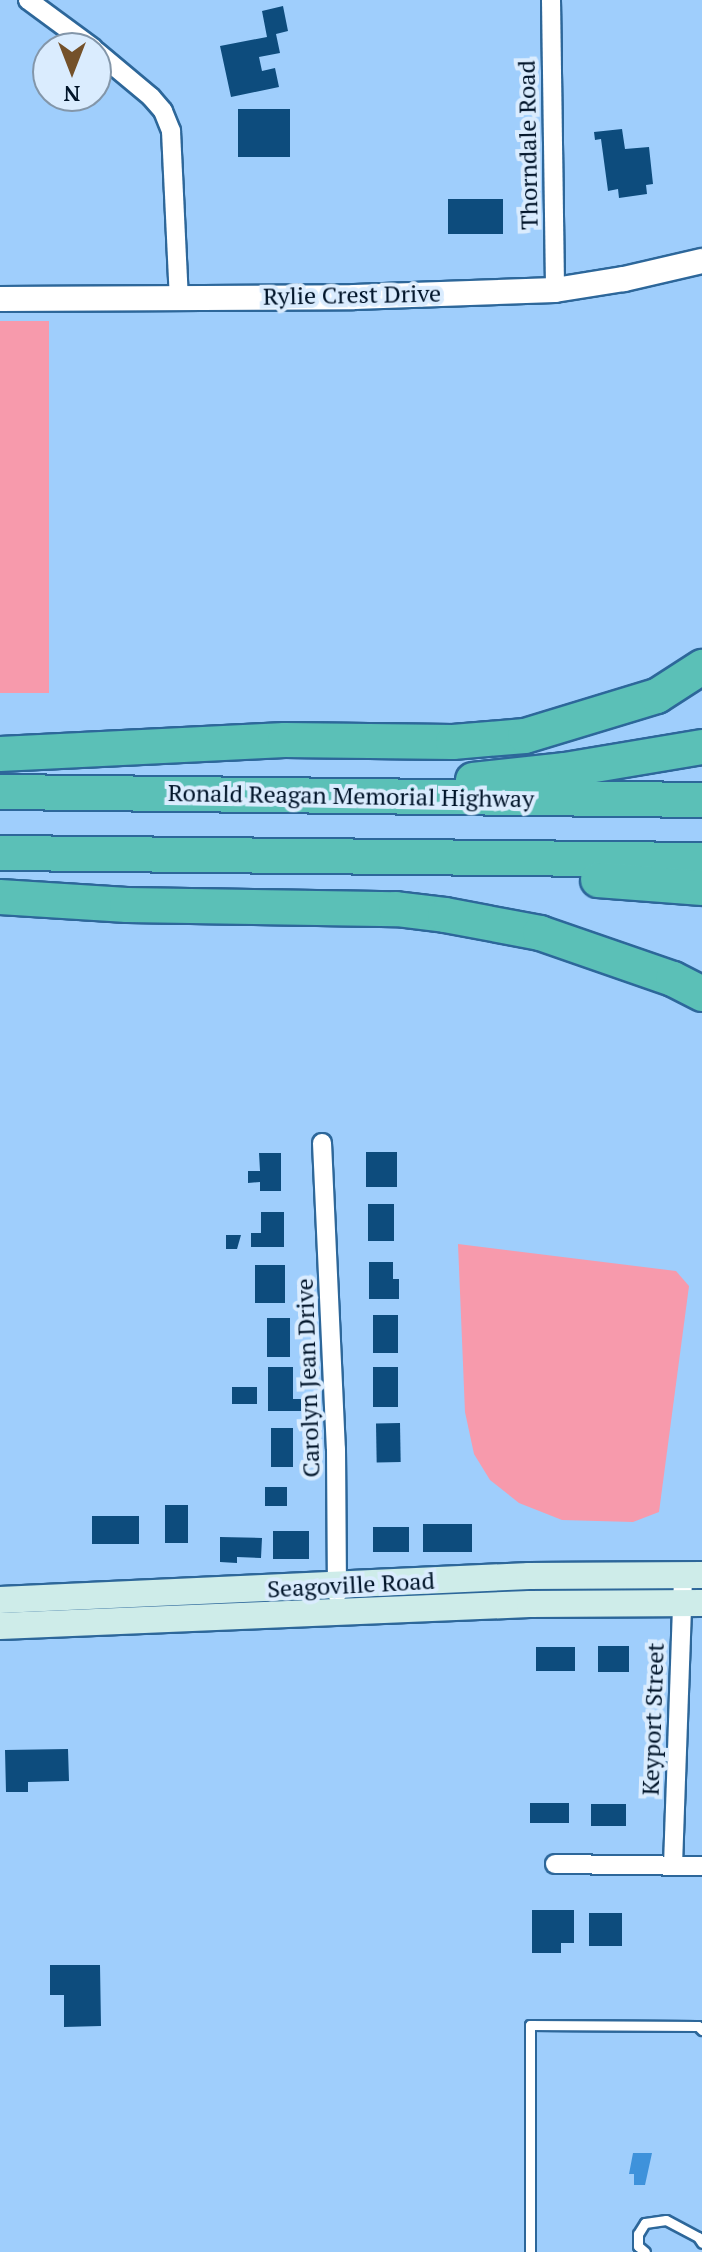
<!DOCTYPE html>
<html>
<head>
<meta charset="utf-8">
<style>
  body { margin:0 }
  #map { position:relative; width:702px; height:2252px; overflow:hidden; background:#9fcefc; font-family:"PT Serif",serif }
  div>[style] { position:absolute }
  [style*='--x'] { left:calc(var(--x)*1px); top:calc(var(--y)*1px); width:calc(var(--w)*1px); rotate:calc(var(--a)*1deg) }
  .green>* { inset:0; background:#f79aac; transform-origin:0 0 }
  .water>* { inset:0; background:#3e92db }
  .building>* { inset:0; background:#0d4c7d; transform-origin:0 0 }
  .roads { filter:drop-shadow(2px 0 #2d679a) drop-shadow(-2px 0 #2d679a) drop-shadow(0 2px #2d679a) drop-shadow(0 -2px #2d679a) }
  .service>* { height:9px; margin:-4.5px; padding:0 4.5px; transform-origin:4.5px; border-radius:4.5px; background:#fff }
  .minor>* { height:18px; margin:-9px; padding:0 9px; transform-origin:9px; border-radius:9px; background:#fff }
  .tertiary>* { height:24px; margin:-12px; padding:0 12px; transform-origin:12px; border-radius:12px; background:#fff }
  .secondary>* { height:26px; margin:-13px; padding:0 13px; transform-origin:13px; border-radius:13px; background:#ceece9 }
  .motorway>* { height:34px; margin:-17px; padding:0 17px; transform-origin:17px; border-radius:17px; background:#5bc0b7 }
  span { translate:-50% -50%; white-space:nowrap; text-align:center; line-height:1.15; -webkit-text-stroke:8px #daecfe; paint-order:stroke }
  .street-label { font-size:24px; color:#001429 }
  .north { position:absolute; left:32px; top:32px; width:80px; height:80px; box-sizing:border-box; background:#daecfe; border:2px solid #8396a9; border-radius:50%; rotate:180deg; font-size:22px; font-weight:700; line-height:32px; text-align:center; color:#001429 }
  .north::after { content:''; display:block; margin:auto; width:28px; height:36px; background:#74512a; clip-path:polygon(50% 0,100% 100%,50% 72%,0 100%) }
</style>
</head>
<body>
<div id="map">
  <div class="green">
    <i style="left:0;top:321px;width:49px;height:372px"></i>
    <i style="clip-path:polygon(458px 1244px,676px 1271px,689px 1286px,659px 1512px,633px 1522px,562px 1520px,519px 1503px,490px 1480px,474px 1454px,465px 1412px)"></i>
  </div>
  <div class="water">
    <i style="clip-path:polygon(633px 2153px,652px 2153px,645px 2185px,634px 2185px,634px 2174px,629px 2174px)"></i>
  </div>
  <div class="building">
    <i style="clip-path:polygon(283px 6px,288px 31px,276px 34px,280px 53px,259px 57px,262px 71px,275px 68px,279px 87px,231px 97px,220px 46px,267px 37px,262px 11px)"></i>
    <i style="left:238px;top:109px;width:52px;height:48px"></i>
    <i style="clip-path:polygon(622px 129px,625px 149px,649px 147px,653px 184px,646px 185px,647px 194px,619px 198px,618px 189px,608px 191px,601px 139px,595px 140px,594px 132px)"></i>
    <i style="left:448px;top:199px;width:55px;height:35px"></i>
    <i style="left:366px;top:1152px;width:31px;height:35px"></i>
    <i style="clip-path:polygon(259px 1153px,281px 1153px,281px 1191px,260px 1191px,260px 1182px,248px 1183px,248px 1171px,260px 1171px)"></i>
    <i style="left:368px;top:1204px;width:26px;height:37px"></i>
    <i style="clip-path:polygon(261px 1212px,284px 1212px,284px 1247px,251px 1247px,251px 1233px,261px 1233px)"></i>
    <i style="clip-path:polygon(226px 1235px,241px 1235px,237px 1249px,226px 1249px)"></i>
    <i style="clip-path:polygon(369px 1262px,393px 1262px,393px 1279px,399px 1279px,399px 1299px,369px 1299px)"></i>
    <i style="left:255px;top:1265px;width:30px;height:38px"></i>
    <i style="left:373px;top:1315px;width:25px;height:38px"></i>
    <i style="left:267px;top:1318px;width:23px;height:39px"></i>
    <i style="clip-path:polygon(268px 1367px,293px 1367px,293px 1399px,301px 1399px,301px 1411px,268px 1411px)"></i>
    <i style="left:373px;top:1367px;width:25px;height:40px"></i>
    <i style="left:257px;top:1387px;width:17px;height:25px;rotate:90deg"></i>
    <i style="left:400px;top:1423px;width:39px;height:24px;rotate:89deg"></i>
    <i style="left:271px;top:1428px;width:22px;height:39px"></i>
    <i style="left:265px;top:1487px;width:22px;height:19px"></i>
    <i style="left:165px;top:1505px;width:23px;height:38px"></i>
    <i style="left:92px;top:1516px;width:47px;height:28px"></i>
    <i style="left:423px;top:1524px;width:49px;height:28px"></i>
    <i style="left:373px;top:1527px;width:36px;height:25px"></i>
    <i style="left:273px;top:1531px;width:36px;height:28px"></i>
    <i style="clip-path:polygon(220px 1537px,262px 1538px,261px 1558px,237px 1557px,237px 1563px,220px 1562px)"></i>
    <i style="left:598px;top:1646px;width:31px;height:26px"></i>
    <i style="left:536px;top:1647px;width:39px;height:24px"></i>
    <i style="clip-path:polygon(68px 1749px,69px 1781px,28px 1782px,28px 1792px,6px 1792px,5px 1750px)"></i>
    <i style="left:530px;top:1803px;width:39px;height:20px"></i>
    <i style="left:591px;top:1804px;width:35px;height:22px"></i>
    <i style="clip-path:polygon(532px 1910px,574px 1910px,574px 1943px,561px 1943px,561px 1953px,532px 1953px)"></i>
    <i style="left:589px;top:1913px;width:33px;height:33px"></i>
    <i style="clip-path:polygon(50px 1965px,100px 1965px,101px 2026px,64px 2027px,64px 1995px,50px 1995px)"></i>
  </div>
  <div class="roads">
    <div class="service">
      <i style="--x:530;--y:2252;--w:227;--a:-90"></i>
      <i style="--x:530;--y:2025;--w:168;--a:0.3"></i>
      <i style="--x:698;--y:2026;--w:6;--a:45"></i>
      <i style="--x:645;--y:2252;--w:9;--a:-139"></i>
      <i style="--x:638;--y:2246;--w:12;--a:-90"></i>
      <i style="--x:638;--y:2234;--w:13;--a:-58"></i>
      <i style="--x:645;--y:2223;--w:21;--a:-8"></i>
      <i style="--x:666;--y:2220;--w:36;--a:28"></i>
      <i style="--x:698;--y:2237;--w:7;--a:56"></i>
    </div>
    <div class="minor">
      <i style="--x:28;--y:0;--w:81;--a:36.4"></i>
      <i style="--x:551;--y:0;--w:290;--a:89.2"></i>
      <i style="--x:96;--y:51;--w:72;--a:39.9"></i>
      <i style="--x:151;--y:97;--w:18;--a:49"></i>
      <i style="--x:163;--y:111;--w:22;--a:68"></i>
      <i style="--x:171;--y:131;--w:167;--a:87.3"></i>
      <i style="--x:322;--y:1143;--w:306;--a:87.4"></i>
      <i style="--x:336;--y:1449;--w:145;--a:89.6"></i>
      <i style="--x:555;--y:1864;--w:147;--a:0.8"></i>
      <i style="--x:673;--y:1865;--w:291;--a:-88"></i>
    </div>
    <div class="tertiary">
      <i style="--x:0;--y:299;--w:354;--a:-0.3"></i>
      <i style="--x:354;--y:297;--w:201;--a:-2"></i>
      <i style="--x:555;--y:290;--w:70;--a:-9.1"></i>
      <i style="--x:624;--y:279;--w:80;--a:-13"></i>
    </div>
    <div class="secondary">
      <i style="--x:0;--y:1600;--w:530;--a:-2.6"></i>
      <i style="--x:529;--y:1576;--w:173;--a:-0.3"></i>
      <i style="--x:0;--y:1626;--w:530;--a:-2.38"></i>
      <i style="--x:530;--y:1604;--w:172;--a:-0.3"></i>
    </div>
    <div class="motorway">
      <i style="--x:0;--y:754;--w:285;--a:-2.8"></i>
      <i style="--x:285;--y:740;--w:168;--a:0.7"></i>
      <i style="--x:453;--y:742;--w:72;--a:-4.8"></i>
      <i style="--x:525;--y:736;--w:138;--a:-16.9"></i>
      <i style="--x:657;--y:696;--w:54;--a:-32.8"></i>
      <i style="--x:473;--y:780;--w:93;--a:-6.2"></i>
      <i style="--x:565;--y:770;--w:139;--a:-9.5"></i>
      <i style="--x:0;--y:792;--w:702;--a:0.65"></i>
      <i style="--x:0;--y:853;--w:702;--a:0.57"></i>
      <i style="--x:598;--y:880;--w:104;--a:4.4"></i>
      <i style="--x:0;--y:897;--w:127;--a:3.6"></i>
      <i style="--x:127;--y:905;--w:269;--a:0.9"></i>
      <i style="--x:396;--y:909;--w:49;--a:7"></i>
      <i style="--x:445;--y:915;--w:97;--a:10.7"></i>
      <i style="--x:540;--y:933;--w:141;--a:19.1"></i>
      <i style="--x:673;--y:979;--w:33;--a:27"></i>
    </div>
  </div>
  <div class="street-label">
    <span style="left:528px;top:145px;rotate:-91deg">Thorndale Road</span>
    <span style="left:352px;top:295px;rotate:-1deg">Rylie Crest Drive</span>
    <span style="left:351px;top:796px;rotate:1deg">Ronald Reagan Memorial Highway</span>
    <span style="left:308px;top:1378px;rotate:-92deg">Carolyn Jean Drive</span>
    <span style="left:351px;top:1585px;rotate:-3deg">Seagoville Road</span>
    <span style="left:653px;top:1719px;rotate:-88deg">Keyport Street</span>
  </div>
  <div class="north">N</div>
</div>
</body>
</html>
